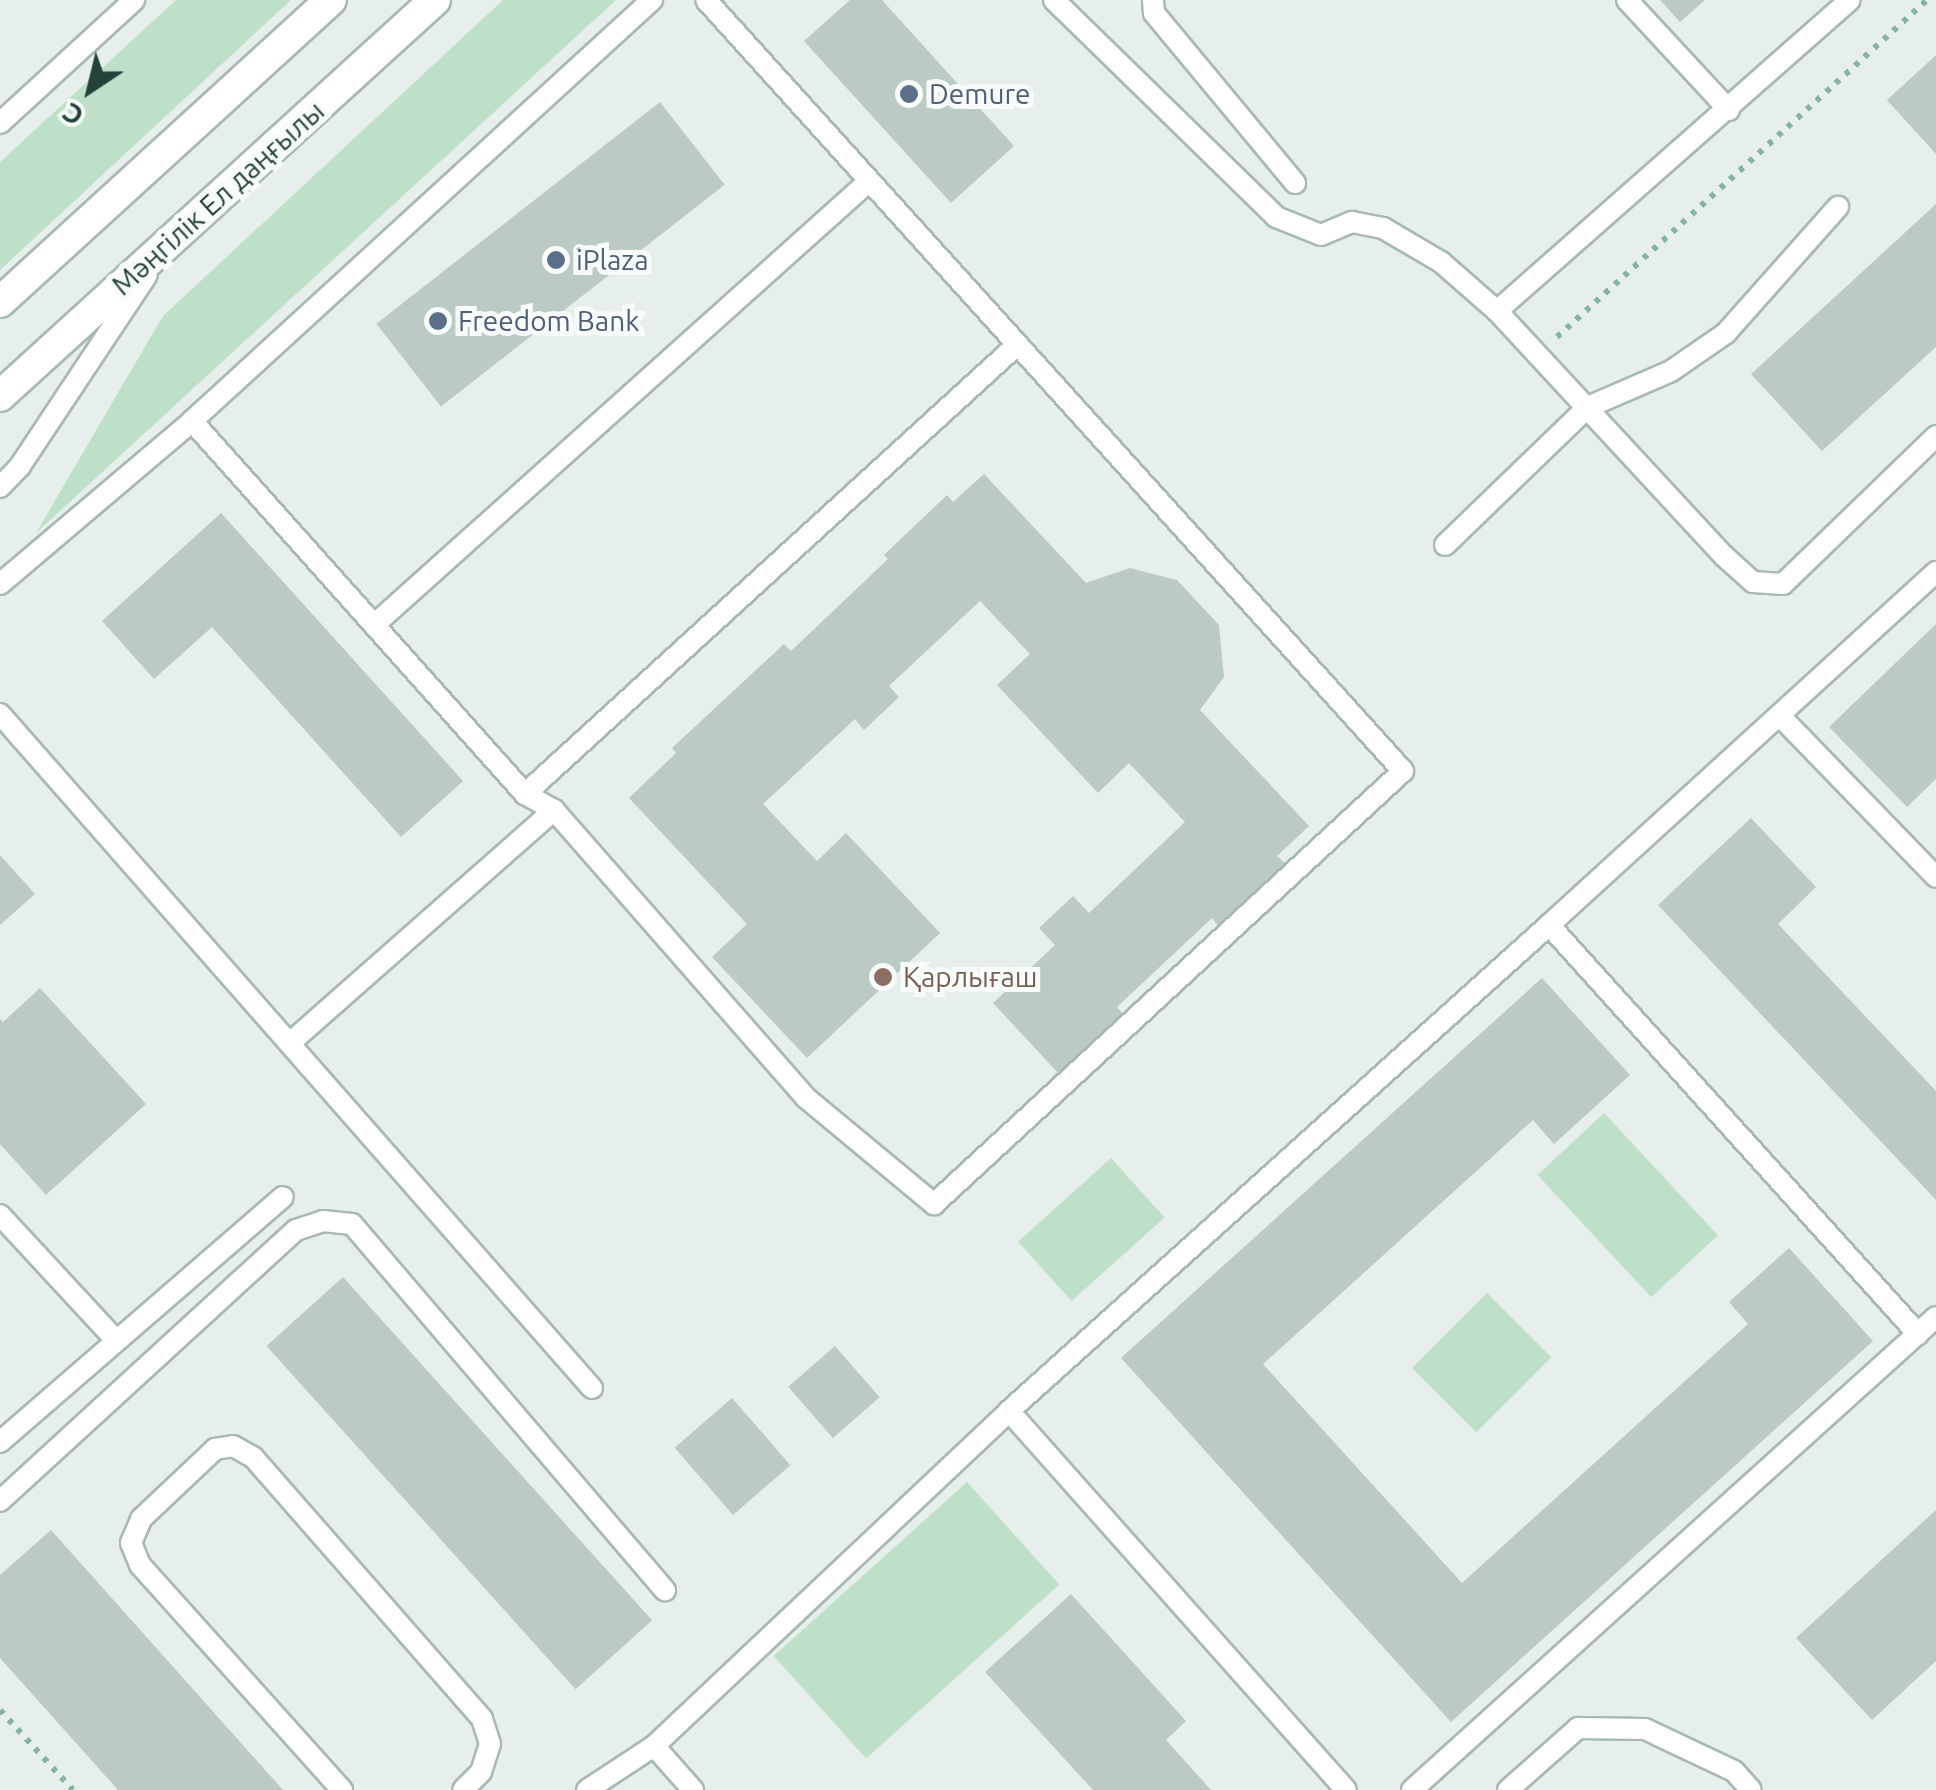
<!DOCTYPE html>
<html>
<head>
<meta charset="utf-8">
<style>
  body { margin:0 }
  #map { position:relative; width:1936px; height:1790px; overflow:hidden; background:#e6efeb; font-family:Ubuntu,sans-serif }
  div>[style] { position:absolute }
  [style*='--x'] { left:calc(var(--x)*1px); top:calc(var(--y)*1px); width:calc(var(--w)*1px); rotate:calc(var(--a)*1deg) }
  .green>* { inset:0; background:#bfe0c8; transform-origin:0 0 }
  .building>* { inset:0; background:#bbcac4; transform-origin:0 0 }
  .path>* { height:6px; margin-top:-3px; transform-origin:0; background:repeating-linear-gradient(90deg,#86b3a5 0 5px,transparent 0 13px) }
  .roads { filter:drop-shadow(2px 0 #a8b8b2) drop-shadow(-2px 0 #a8b8b2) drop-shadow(0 2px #a8b8b2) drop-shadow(0 -2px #a8b8b2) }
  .lane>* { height:20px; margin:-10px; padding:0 10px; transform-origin:10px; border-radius:10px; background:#fff }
  .secondary>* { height:30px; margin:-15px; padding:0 15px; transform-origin:15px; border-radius:15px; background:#fff }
  .dots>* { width:28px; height:28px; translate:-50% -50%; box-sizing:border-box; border:5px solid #f7fbf9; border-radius:50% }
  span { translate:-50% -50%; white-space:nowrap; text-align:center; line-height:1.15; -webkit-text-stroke:10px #f7fbf9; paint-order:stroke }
  .service-label { font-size:28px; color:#4e5e75 }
  .left { translate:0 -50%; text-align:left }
  .street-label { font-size:28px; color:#24423a }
  .education-label { font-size:28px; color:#785e54 }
  .north { position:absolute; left:40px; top:40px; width:100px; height:100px; -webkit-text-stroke:8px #f7fbf9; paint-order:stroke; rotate:215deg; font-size:28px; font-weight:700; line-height:40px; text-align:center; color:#24423a }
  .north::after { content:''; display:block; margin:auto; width:35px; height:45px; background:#24423a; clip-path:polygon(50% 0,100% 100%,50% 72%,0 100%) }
</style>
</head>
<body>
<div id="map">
  <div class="green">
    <i style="clip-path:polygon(176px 0,291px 0,0 270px,0 162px)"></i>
    <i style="clip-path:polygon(503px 0,616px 0,36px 533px,163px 316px)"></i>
    <i style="left:1604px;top:1113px;width:167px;height:91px;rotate:47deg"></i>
    <i style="left:1111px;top:1158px;width:80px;height:125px;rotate:48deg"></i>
    <i style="left:1487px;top:1293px;width:91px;height:106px;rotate:45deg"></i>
    <i style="left:967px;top:1482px;width:138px;height:260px;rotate:48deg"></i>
  </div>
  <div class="building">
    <i style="clip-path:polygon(850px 0,882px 0,1014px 146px,951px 203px,804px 41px)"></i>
    <i style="clip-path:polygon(1660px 0,1705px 0,1680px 22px)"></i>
    <i style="clip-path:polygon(1936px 55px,1936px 154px,1887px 100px)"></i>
    <i style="left:660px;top:102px;width:105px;height:360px;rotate:52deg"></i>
    <i style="clip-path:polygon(1936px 204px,1936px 347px,1822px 451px,1751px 374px)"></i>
    <i style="clip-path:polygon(984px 474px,1086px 583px,1130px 568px,1177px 580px,1219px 625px,1224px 677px,1200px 710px,1309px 826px,1277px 856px,1285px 863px,1218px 926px,1212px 918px,1117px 1007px,1124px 1015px,1060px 1075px,993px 1003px,1055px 945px,1039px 928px,1073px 896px,1089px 913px,1185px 822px,1129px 763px,1098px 793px,997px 685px,1030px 654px,980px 601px,889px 686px,899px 697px,864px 730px,855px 719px,763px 804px,817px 861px,846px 833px,940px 933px,807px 1058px,712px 957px,747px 924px,629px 798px,676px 753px,672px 748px,784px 644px,791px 651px,888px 559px,884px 555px,947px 495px,953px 502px)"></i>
    <i style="clip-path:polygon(221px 513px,463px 781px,401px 837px,212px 627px,154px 679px,102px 621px)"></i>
    <i style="clip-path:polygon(1936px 624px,1936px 779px,1907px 807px,1829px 727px)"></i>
    <i style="clip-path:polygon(1751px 818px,1816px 887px,1778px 924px,1936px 1091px,1936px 1200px,1658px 905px)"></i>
    <i style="clip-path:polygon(0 855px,35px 894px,0 925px)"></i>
    <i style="clip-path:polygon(1542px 978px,1630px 1075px,1554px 1144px,1533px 1120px,1263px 1364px,1462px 1583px,1748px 1324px,1729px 1302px,1789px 1248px,1873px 1341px,1451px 1722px,1121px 1358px)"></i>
    <i style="clip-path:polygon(40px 988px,146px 1104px,46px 1195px,0 1144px,0 1019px,3px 1022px)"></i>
    <i style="left:343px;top:1277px;width:462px;height:103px;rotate:48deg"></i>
    <i style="left:835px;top:1346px;width:68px;height:62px;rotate:49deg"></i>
    <i style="left:732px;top:1398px;width:89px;height:76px;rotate:49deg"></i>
    <i style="clip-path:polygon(1936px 1510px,1936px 1661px,1872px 1720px,1796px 1638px)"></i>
    <i style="clip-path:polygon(51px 1530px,283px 1790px,118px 1790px,0 1658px,0 1575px)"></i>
    <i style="clip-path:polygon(1071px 1594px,1186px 1721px,1166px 1740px,1211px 1790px,1093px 1790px,985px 1672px)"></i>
  </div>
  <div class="path">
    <i style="--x:1557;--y:337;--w:500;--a:-42.33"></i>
    <i style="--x:0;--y:1710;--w:108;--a:47.6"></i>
  </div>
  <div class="roads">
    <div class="lane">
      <i style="--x:1054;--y:0;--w:310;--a:44.3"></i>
      <i style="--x:1276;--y:217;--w:48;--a:21.8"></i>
      <i style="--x:1321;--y:235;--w:34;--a:-23"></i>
      <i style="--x:1352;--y:222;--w:32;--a:11"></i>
      <i style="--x:1383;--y:228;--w:67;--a:30.4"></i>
      <i style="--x:1441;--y:262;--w:74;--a:41.2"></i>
      <i style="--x:1497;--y:311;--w:334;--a:47.2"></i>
      <i style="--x:1724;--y:556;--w:39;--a:42"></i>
      <i style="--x:1753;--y:582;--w:30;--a:4"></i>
      <i style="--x:1783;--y:584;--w:213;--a:-44"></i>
      <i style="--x:1153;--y:0;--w:13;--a:86"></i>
      <i style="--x:1154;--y:13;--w:221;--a:50.3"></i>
      <i style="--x:1627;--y:0;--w:150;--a:47.2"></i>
      <i style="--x:0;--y:123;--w:182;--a:-42.5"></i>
      <i style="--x:1497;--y:311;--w:470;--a:-41.4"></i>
      <i style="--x:192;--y:421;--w:500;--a:48.24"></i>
      <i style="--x:525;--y:794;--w:33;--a:29"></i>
      <i style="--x:554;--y:810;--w:381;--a:48.8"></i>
      <i style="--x:805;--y:1097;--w:168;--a:39.7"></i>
      <i style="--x:934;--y:1204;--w:638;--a:-42.71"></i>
      <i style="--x:1403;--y:771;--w:1039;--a:-132.11"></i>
      <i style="--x:0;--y:487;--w:29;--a:-46"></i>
      <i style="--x:20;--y:466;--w:229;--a:-56.4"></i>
      <i style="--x:1445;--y:545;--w:199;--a:-44"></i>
      <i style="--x:1588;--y:407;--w:90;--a:-23.4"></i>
      <i style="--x:1671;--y:371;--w:67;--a:-34.6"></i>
      <i style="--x:1726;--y:333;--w:169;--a:-48.4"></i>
      <i style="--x:0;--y:584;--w:252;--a:-40.3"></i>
      <i style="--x:192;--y:421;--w:624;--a:-42.47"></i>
      <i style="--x:374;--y:625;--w:664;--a:-41.88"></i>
      <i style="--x:0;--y:714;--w:897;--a:48.71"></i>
      <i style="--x:1780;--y:716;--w:224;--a:45.9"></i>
      <i style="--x:525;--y:794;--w:667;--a:-42.39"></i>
      <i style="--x:1549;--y:925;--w:524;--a:-42.37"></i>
      <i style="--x:290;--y:1043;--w:352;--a:-41.4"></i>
      <i style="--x:0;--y:1215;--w:169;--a:47.2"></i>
      <i style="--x:1009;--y:1411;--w:726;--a:-41.99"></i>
      <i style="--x:1549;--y:925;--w:551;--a:47.94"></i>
      <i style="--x:0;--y:1442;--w:374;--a:-40.9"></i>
      <i style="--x:0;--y:1501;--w:401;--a:-42.5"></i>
      <i style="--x:296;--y:1230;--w:28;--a:-18"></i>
      <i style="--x:323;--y:1221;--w:29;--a:6"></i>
      <i style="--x:352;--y:1224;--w:482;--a:49.5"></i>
      <i style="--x:654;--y:1746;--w:59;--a:48.4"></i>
      <i style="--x:342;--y:1790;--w:302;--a:-131.9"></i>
      <i style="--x:140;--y:1565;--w:24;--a:-112"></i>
      <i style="--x:131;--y:1543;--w:26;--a:-67"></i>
      <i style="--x:141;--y:1519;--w:102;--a:-43.4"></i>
      <i style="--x:215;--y:1449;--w:18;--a:-9"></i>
      <i style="--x:233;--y:1446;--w:23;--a:29"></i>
      <i style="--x:253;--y:1457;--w:348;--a:48.8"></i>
      <i style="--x:482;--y:1719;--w:26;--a:72"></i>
      <i style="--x:490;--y:1744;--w:29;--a:108"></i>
      <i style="--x:481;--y:1772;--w:25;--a:135"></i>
      <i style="--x:587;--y:1790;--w:80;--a:-33.3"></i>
      <i style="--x:654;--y:1746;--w:488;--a:-43.3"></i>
      <i style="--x:1009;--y:1411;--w:507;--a:48.36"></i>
      <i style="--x:1412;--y:1790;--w:706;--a:-42.07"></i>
      <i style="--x:1508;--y:1790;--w:94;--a:-41.5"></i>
      <i style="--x:1578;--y:1728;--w:67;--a:0.9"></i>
      <i style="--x:1645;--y:1729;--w:98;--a:25.3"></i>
      <i style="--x:1734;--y:1771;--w:25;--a:48"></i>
    </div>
    <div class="secondary">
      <i style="--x:0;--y:302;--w:448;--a:-42.4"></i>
      <i style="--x:0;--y:396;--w:588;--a:-42.31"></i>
    </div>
  </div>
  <div class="dots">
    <i style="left:909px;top:94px;background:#5c6f8a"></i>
    <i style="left:556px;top:260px;background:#5c6f8a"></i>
    <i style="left:438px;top:321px;background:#5c6f8a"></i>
    <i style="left:883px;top:977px;background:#8d6e63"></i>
  </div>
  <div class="service-label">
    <span class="left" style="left:929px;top:94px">Demure</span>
    <span class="left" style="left:576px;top:260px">iPlaza</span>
    <span class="left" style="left:458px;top:321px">Freedom Bank</span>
  </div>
  <div class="street-label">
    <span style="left:218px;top:198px;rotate:-42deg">Мәңгілік Ел даңғылы</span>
  </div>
  <div class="education-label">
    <span class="left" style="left:903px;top:977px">Қарлығаш</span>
  </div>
  <div class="north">С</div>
</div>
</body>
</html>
